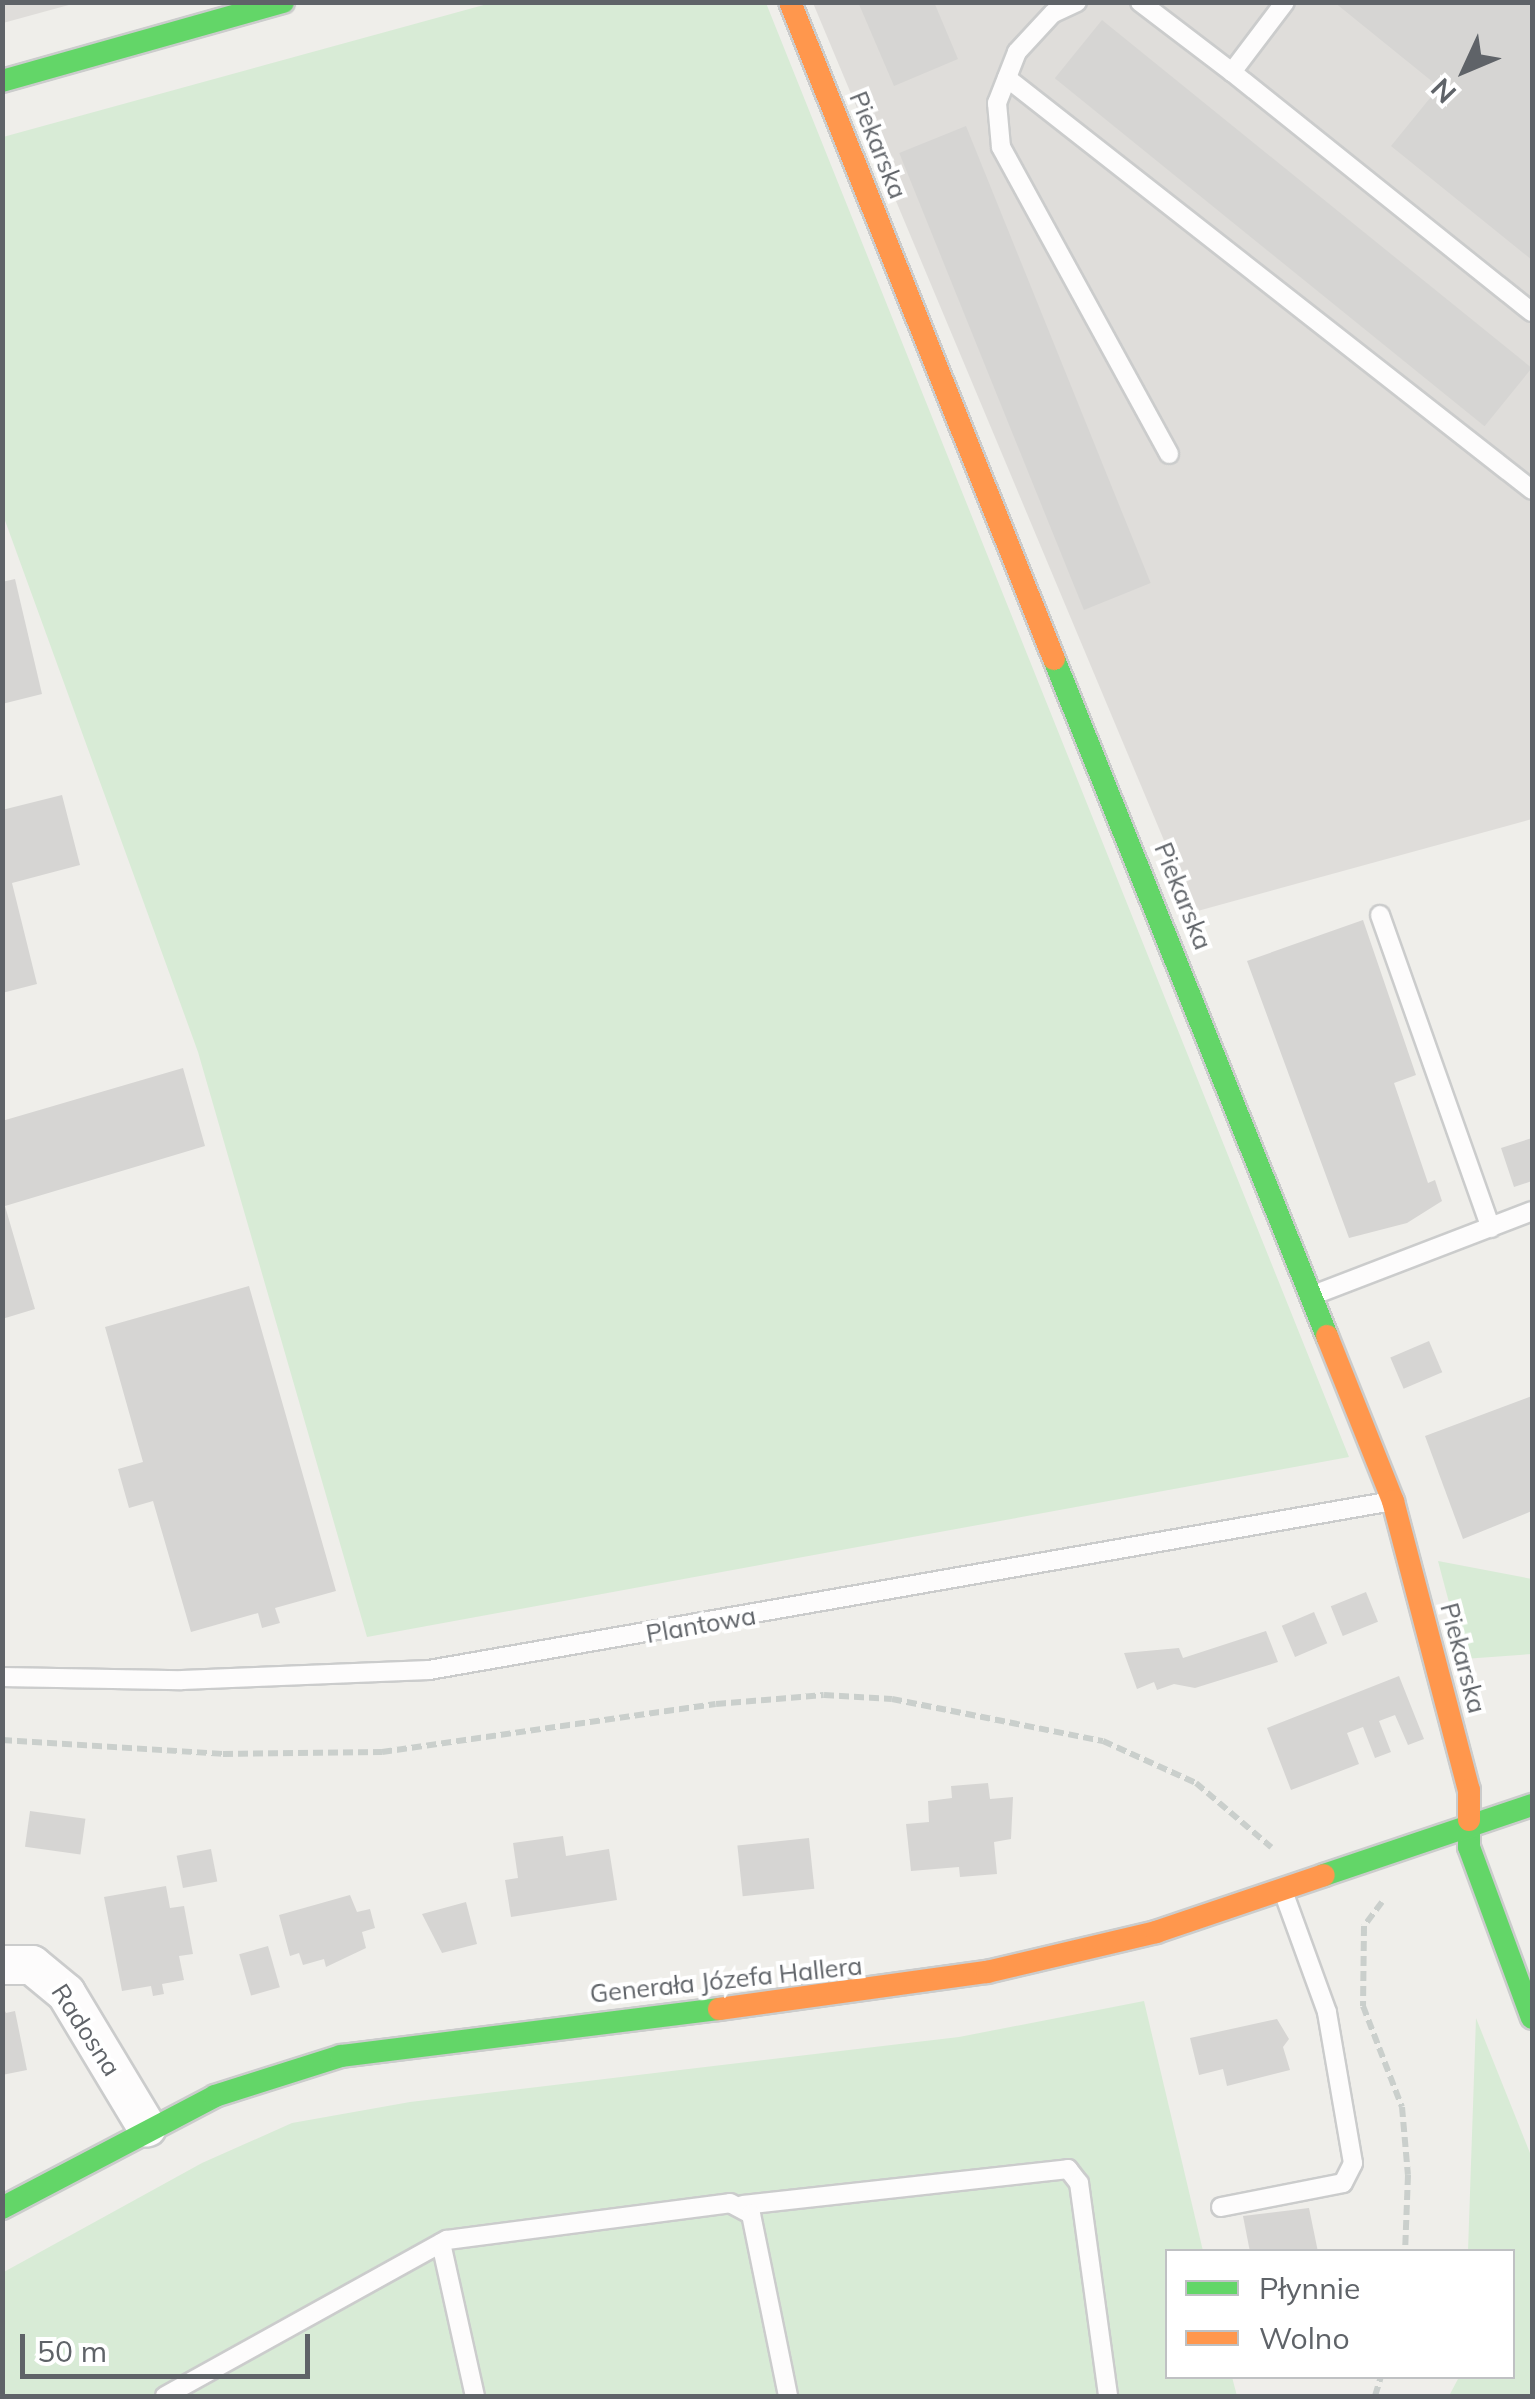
<!DOCTYPE html>
<html>
<head>
<meta charset="utf-8">
<style>
  body { margin:0 }
  #map { position:relative; width:1535px; height:2399px; overflow:hidden; background:#efeeea; font-family:Mulish,sans-serif }
  div>[style] { position:absolute }
  [style*='--x'] { left:calc(var(--x)*1px); top:calc(var(--y)*1px); width:calc(var(--w)*1px); rotate:calc(var(--a)*1deg) }
  .industrial>* { inset:0; background:#dfddda }
  .green>* { inset:0; background:#d8ebd6 }
  .building>* { inset:0; background:#d6d5d3; transform-origin:0 0 }
  .path>* { height:6px; margin-top:-3px; transform-origin:0; background:repeating-linear-gradient(90deg,#cacfcc 0 10px,transparent 0 15px) }
  .roads { filter:drop-shadow(2px 0 #cbcccc) drop-shadow(-2px 0 #cbcccc) drop-shadow(0 2px #cbcccc) drop-shadow(0 -2px #cbcccc) }
  .lane>* { height:18px; margin:-9px; padding:0 9px; transform-origin:9px; border-radius:9px; background:#fdfcfc }
  .street>* { height:38px; margin:-19px; padding:0 19px; transform-origin:19px; border-radius:19px; background:#fdfcfc }
  .fast>* { height:22px; margin:-11px; padding:0 11px; transform-origin:11px; border-radius:11px; background:#63d668 }
  .slow>* { height:22px; margin:-11px; padding:0 11px; transform-origin:11px; border-radius:11px; background:#ff974d }
  span { translate:-50% -50%; white-space:nowrap; text-align:center; line-height:1.15; -webkit-text-stroke:8px #fff; paint-order:stroke }
  .street-label { font-size:25px; color:#5f6368 }
  .frame { position:absolute; inset:0; border:5px solid #5f6368; pointer-events:none }
  .legend { position:absolute; left:1165px; top:2249px; width:350px; height:130px; box-sizing:border-box; background:#fff; border:2px solid #bfc1c3; margin:0; padding:12px 18px; list-style:none; font-size:30px; color:#5f6368 }
  .legend li { display:flex; align-items:center; gap:20px; height:50px }
  .legend b { width:50px; border:2px solid #bfc1c3 }
  .north { position:absolute; left:1415px; top:20px; width:100px; height:100px; -webkit-text-stroke:8px #fff; paint-order:stroke; rotate:226deg; font-size:28px; font-weight:700; line-height:40px; text-align:center; color:#5f6368 }
  .north::after { content:''; display:block; margin:auto; width:35px; height:45px; background:#5f6368; clip-path:polygon(50% 0,100% 100%,50% 72%,0 100%) }
  .scale { position:absolute; left:20px; top:2334px; width:290px; height:45px; box-sizing:border-box; border:5px solid #5f6368; border-top:0; padding-left:12px; font-size:30px; line-height:35px; white-space:nowrap; color:#5f6368; -webkit-text-stroke:8px #fff; paint-order:stroke }
</style>
</head>
<body>
<div id="map">
  <div class="industrial">
    <i style="clip-path:polygon(3px 2px,76px 2px,76px 3px,3px 23px)"></i>
    <i style="clip-path:polygon(813px 3px,1532px 3px,1532px 819px,1194px 912px)"></i>
  </div>
  <div class="green">
    <i style="clip-path:polygon(491px 3px,766px 3px,1349px 1457px,367px 1637px,198px 1052px,3px 515px,3px 137px)"></i>
    <i style="clip-path:polygon(1438px 1561px,1532px 1579px,1532px 1654px,1464px 1659px)"></i>
    <i style="clip-path:polygon(1144px 2001px,1203px 2251px,1168px 2252px,1168px 2376px,1232px 2377px,1237px 2396px,3px 2396px,2px 2273px,202px 2163px,292px 2123px,410px 2102px,959px 2037px)"></i>
    <i style="clip-path:polygon(1476px 2018px,1532px 2158px,1532px 2396px,1449px 2396px,1459px 2377px,1512px 2376px,1512px 2252px,1468px 2251px)"></i>
  </div>
  <div class="building">
    <i style="clip-path:polygon(858px 2px,934px 2px,958px 59px,894px 86px)"></i>
    <i style="clip-path:polygon(1334px 2px,1532px 2px,1532px 260px,1391px 146px,1439px 87px)"></i>
    <i style="left:1102px;top:20px;width:553px;height:75px;rotate:39deg"></i>
    <i style="left:966px;top:126px;width:493px;height:72px;rotate:68deg"></i>
    <i style="clip-path:polygon(15px 579px,42px 694px,2px 704px,2px 582px)"></i>
    <i style="clip-path:polygon(62px 795px,80px 865px,12px 883px,37px 984px,2px 993px,2px 810px)"></i>
    <i style="clip-path:polygon(1363px 920px,1416px 1075px,1394px 1083px,1428px 1183px,1435px 1180px,1442px 1201px,1407px 1223px,1349px 1238px,1247px 961px)"></i>
    <i style="clip-path:polygon(183px 1068px,205px 1146px,5px 1206px,35px 1309px,2px 1319px,2px 1121px)"></i>
    <i style="clip-path:polygon(1532px 1138px,1532px 1181px,1514px 1187px,1501px 1148px)"></i>
    <i style="clip-path:polygon(249px 1286px,336px 1591px,275px 1608px,280px 1623px,262px 1628px,258px 1613px,191px 1632px,153px 1501px,129px 1508px,118px 1469px,143px 1462px,105px 1327px)"></i>
    <i style="left:1429px;top:1341px;width:34px;height:42px;rotate:67deg"></i>
    <i style="clip-path:polygon(1532px 1396px,1532px 1511px,1463px 1539px,1425px 1436px)"></i>
    <i style="left:1366px;top:1592px;width:32px;height:38px;rotate:68deg"></i>
    <i style="left:1314px;top:1612px;width:34px;height:35px;rotate:67deg"></i>
    <i style="clip-path:polygon(1266px 1631px,1278px 1662px,1195px 1688px,1174px 1684px,1157px 1690px,1154px 1682px,1137px 1689px,1124px 1653px,1179px 1648px,1183px 1658px)"></i>
    <i style="clip-path:polygon(1399px 1676px,1424px 1739px,1408px 1745px,1395px 1715px,1379px 1721px,1391px 1752px,1375px 1758px,1363px 1727px,1347px 1733px,1359px 1764px,1291px 1790px,1267px 1728px)"></i>
    <i style="clip-path:polygon(988px 1783px,990px 1799px,1013px 1797px,1011px 1839px,994px 1842px,997px 1874px,960px 1877px,959px 1867px,911px 1871px,906px 1824px,929px 1822px,928px 1801px,952px 1798px,951px 1786px)"></i>
    <i style="left:30px;top:1811px;width:56px;height:36px;rotate:8deg"></i>
    <i style="clip-path:polygon(563px 1836px,566px 1856px,609px 1849px,617px 1900px,511px 1917px,505px 1880px,518px 1878px,513px 1843px)"></i>
    <i style="left:809px;top:1838px;width:51px;height:72px;rotate:84deg"></i>
    <i style="left:211px;top:1849px;width:33px;height:35px;rotate:79deg"></i>
    <i style="clip-path:polygon(166px 1886px,170px 1908px,184px 1906px,193px 1954px,179px 1956px,184px 1980px,162px 1984px,164px 1994px,153px 1996px,151px 1986px,122px 1991px,104px 1897px)"></i>
    <i style="clip-path:polygon(350px 1895px,357px 1912px,370px 1909px,375px 1928px,362px 1932px,366px 1948px,326px 1967px,324px 1959px,303px 1965px,299px 1953px,290px 1956px,279px 1915px)"></i>
    <i style="clip-path:polygon(466px 1902px,477px 1944px,442px 1953px,422px 1914px)"></i>
    <i style="left:268px;top:1946px;width:43px;height:30px;rotate:74deg"></i>
    <i style="clip-path:polygon(2px 2005px,6px 2013px,15px 2011px,27px 2070px,2px 2075px)"></i>
    <i style="clip-path:polygon(1277px 2019px,1289px 2039px,1283px 2047px,1290px 2070px,1227px 2086px,1223px 2069px,1199px 2075px,1190px 2038px)"></i>
    <i style="clip-path:polygon(1309px 2208px,1318px 2252px,1250px 2252px,1243px 2216px)"></i>
  </div>
  <div class="path">
    <i style="--x:2;--y:1740;--w:221;--a:3.6"></i>
    <i style="--x:223;--y:1754;--w:159;--a:-0.7"></i>
    <i style="--x:382;--y:1752;--w:337;--a:-8.2"></i>
    <i style="--x:716;--y:1704;--w:108;--a:-4.8"></i>
    <i style="--x:824;--y:1695;--w:68;--a:3.4"></i>
    <i style="--x:892;--y:1699;--w:215;--a:11.3"></i>
    <i style="--x:1103;--y:1741;--w:102;--a:24.3"></i>
    <i style="--x:1196;--y:1783;--w:99;--a:40.5"></i>
    <i style="--x:1382;--y:1902;--w:30;--a:127"></i>
    <i style="--x:1364;--y:1926;--w:80;--a:90.7"></i>
    <i style="--x:1363;--y:2006;--w:108;--a:68.9"></i>
    <i style="--x:1402;--y:2107;--w:68;--a:85"></i>
    <i style="--x:1408;--y:2175;--w:77;--a:92.2"></i>
    <i style="--x:1375;--y:2396;--w:21;--a:-73"></i>
  </div>
  <div class="roads">
    <div class="lane">
      <i style="--x:1077;--y:2;--w:26;--a:155"></i>
      <i style="--x:1053;--y:13;--w:53;--a:132.7"></i>
      <i style="--x:1017;--y:52;--w:55;--a:111.4"></i>
      <i style="--x:997;--y:103;--w:44;--a:84.8"></i>
      <i style="--x:1001;--y:147;--w:350;--a:61.3"></i>
      <i style="--x:1140;--y:2;--w:116;--a:37.3"></i>
      <i style="--x:1285;--y:2;--w:88;--a:127.1"></i>
      <i style="--x:1232;--y:72;--w:384;--a:38.7"></i>
      <i style="--x:1007;--y:78;--w:667;--a:38.12"></i>
      <i style="--x:1380;--y:915;--w:332;--a:70.5"></i>
      <i style="--x:1316;--y:1294;--w:231;--a:-21"></i>
      <i style="--x:2;--y:1677;--w:180;--a:1"></i>
      <i style="--x:182;--y:1680;--w:247;--a:-2.3"></i>
      <i style="--x:429;--y:1670;--w:973;--a:-9.95"></i>
      <i style="--x:743;--y:2205;--w:327;--a:-6.3"></i>
      <i style="--x:1068;--y:2169;--w:18;--a:52"></i>
      <i style="--x:1079;--y:2183;--w:215;--a:82.2"></i>
      <i style="--x:1221;--y:2207;--w:124;--a:-11.1"></i>
      <i style="--x:1343;--y:2183;--w:22;--a:-63"></i>
      <i style="--x:1353;--y:2163;--w:153;--a:-99.8"></i>
      <i style="--x:1327;--y:2012;--w:129;--a:-110"></i>
      <i style="--x:441;--y:2243;--w:157;--a:77.5"></i>
      <i style="--x:165;--y:2396;--w:322;--a:-29"></i>
      <i style="--x:447;--y:2240;--w:285;--a:-7.4"></i>
      <i style="--x:730;--y:2203;--w:24;--a:28"></i>
      <i style="--x:751;--y:2214;--w:186;--a:78.5"></i>
    </div>
    <div class="street">
      <i style="--x:2;--y:1965;--w:30;--a:0"></i>
      <i style="--x:32;--y:1965;--w:44;--a:39.5"></i>
      <i style="--x:66;--y:1993;--w:157;--a:59"></i>
    </div>
    <div class="fast">
      <i style="--x:2;--y:81;--w:292;--a:-15.7"></i>
      <i style="--x:1054;--y:659;--w:730;--a:68.04"></i>
      <i style="--x:1469;--y:1820;--w:27;--a:90"></i>
      <i style="--x:1469;--y:1847;--w:182;--a:69.8"></i>
      <i style="--x:1324;--y:1875;--w:219;--a:-18.6"></i>
      <i style="--x:2;--y:2208;--w:241;--a:-27.7"></i>
      <i style="--x:215;--y:2096;--w:132;--a:-17.6"></i>
      <i style="--x:341;--y:2056;--w:381;--a:-7.1"></i>
    </div>
    <div class="slow">
      <i style="--x:790;--y:2;--w:708;--a:68.11"></i>
      <i style="--x:1327;--y:1336;--w:178;--a:68.2"></i>
      <i style="--x:1393;--y:1501;--w:299;--a:75.3"></i>
      <i style="--x:1469;--y:1790;--w:30;--a:90"></i>
      <i style="--x:719;--y:2009;--w:271;--a:-7.9"></i>
      <i style="--x:987;--y:1972;--w:174;--a:-13.3"></i>
      <i style="--x:1156;--y:1932;--w:177;--a:-18.7"></i>
    </div>
  </div>
  <div class="street-label">
    <span style="left:878px;top:145px;rotate:68deg">Piekarska</span>
    <span style="left:1183px;top:896px;rotate:68deg">Piekarska</span>
    <span style="left:701px;top:1625px;rotate:-10deg">Plantowa</span>
    <span style="left:1463px;top:1658px;rotate:75deg">Piekarska</span>
    <span style="left:726px;top:1980px;rotate:-6deg">Generała Józefa Hallera</span>
    <span style="left:86px;top:2030px;rotate:57deg">Radosna</span>
  </div>
  <div class="frame"></div>
  <ul class="legend">
  <li><b style="height:12px;background:#63d668"></b>Płynnie</li>
  <li><b style="height:12px;background:#ff974d"></b>Wolno</li>
  </ul>
  <div class="north">N</div>
  <div class="scale">50 m</div>
</div>
</body>
</html>
